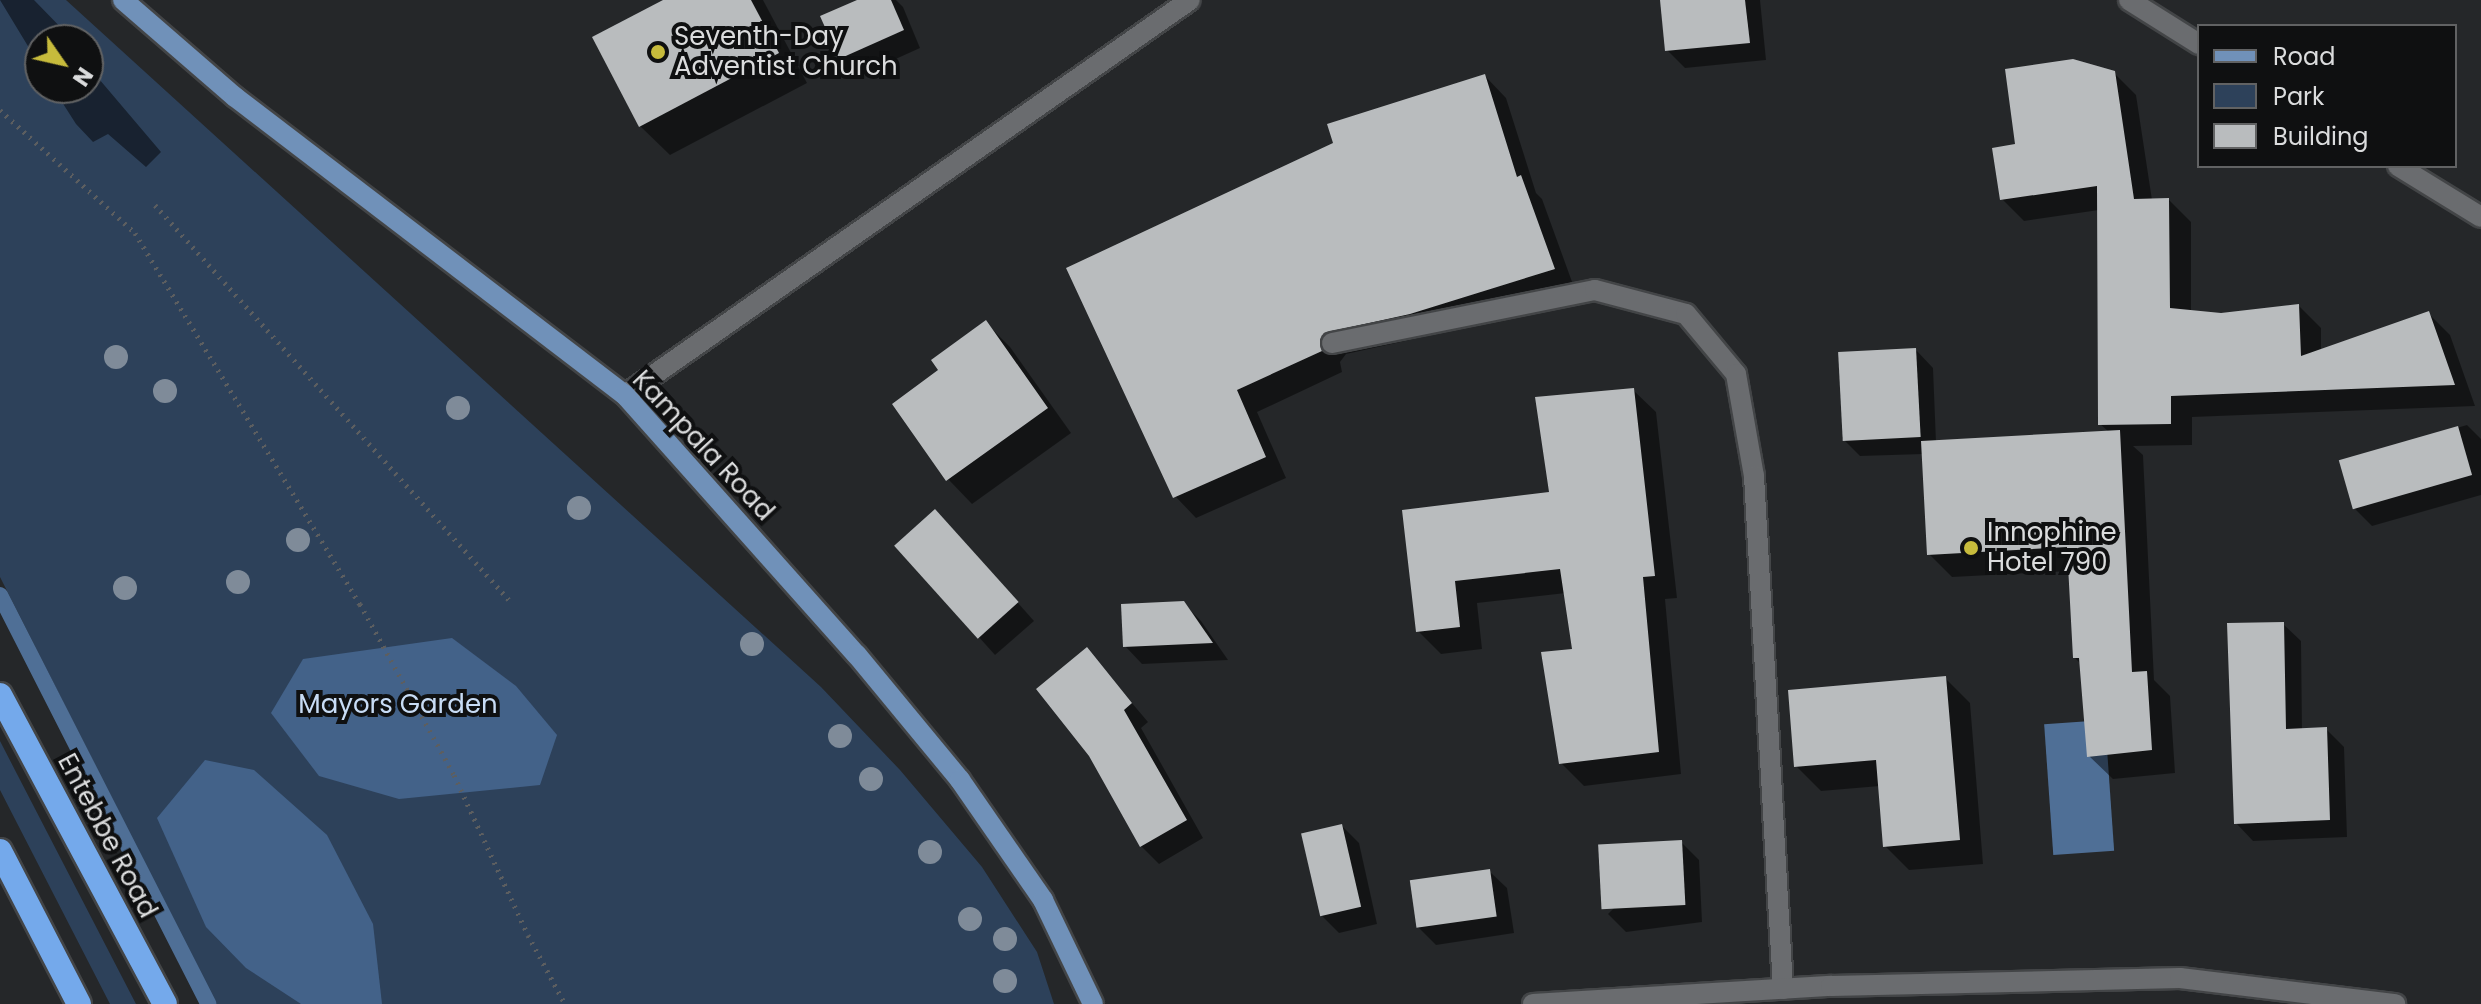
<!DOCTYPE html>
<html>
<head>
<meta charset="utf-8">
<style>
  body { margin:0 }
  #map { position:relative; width:2481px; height:1004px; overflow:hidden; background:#252729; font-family:Poppins,sans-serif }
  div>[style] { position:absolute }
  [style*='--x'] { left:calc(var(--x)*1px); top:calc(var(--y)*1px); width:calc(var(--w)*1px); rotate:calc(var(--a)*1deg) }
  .green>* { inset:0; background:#2d415a }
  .forest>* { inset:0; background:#436289 }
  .water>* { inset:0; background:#4f6f96; transform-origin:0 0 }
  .shadow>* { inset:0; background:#0007 }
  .stream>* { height:16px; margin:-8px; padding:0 8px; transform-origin:8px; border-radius:8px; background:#4f6f96 }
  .building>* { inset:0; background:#b9bcbe; transform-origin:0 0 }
  .path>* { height:5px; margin-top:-2.5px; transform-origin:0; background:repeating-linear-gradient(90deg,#5c5e60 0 2px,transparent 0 8px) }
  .roads { filter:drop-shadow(2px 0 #434547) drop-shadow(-2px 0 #434547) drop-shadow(0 2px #434547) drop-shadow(0 -2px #434547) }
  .minor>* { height:20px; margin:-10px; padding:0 10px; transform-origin:10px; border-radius:10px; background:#6a6c6f }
  .major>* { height:20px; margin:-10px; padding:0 10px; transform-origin:10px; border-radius:10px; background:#7091b9 }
  .highway>* { height:24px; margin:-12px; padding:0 12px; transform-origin:12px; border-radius:12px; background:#74a9eb }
  .trees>* { width:24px; height:24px; margin:-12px; border-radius:50%; background:#7f8b99 }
  .dots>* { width:22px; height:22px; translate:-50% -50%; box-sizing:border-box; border:4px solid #0f1011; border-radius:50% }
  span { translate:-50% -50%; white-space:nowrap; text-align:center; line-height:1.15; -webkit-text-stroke:8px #0f1011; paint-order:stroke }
  .poi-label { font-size:26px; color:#dbdcdd }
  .left { translate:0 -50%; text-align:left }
  .street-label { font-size:26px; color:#dbdcdd }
  .park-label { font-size:26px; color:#c8dcf5 }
  .legend { position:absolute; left:2197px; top:24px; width:260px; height:144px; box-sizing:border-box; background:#0f1011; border:2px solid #616263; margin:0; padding:10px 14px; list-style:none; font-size:24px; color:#dbdcdd }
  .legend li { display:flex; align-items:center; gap:16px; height:40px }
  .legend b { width:40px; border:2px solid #616263 }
  .north { position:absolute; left:24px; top:24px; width:80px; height:80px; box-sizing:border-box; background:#0f1011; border:2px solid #616263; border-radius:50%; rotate:124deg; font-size:22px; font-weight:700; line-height:32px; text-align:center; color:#dbdcdd }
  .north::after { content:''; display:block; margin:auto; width:28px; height:36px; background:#c7bb3c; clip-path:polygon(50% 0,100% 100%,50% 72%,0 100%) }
</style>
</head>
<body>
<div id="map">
  <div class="green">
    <i style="clip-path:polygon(evenodd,0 0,66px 0,821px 687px,900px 770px,982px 867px,1037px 952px,1054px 1004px,216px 1004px,0 577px,0 0,40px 40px,88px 40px,88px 88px,40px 88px,40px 40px)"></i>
    <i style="clip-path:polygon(0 741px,17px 774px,136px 1004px,110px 1004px,0 790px)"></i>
  </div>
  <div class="forest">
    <i style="clip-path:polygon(452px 638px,516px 686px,557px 735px,540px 785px,399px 799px,319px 776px,271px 713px,303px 659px)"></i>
    <i style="clip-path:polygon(205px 760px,254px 770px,327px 835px,373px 924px,382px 1004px,301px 1004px,246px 968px,206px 927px,157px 818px)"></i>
  </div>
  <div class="water">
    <i style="left:2105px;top:720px;width:131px;height:61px;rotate:86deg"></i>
  </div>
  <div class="shadow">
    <i style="clip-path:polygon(0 0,34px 0,73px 40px,40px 40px,40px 66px)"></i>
    <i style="clip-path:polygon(668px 0,763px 0,807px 83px,670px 155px,640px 126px)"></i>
    <i style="clip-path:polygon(862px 0,896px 0,903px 7px,920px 48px,858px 76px,841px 58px,823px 17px)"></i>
    <i style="clip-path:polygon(1662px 0,1760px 0,1766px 60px,1685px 68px,1667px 50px)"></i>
    <i style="clip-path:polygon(88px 66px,161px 152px,146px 167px,108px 134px,93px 142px,76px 124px,53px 88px,88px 88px)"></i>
    <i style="clip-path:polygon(2114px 73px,2136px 95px,2152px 200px,2169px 200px,2191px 222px,2191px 312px,2221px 315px,2299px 306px,2321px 328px,2321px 351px,2428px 313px,2450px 335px,2475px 406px,2192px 417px,2192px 445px,2133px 446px,2143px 455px,2154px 680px,2170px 696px,2175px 773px,2113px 779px,2089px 756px,2082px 665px,2075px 658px,2070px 571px,1952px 577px,1929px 554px,1924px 454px,1860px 456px,1842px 438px,1916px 350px,1933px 368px,1936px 442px,2109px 432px,2100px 424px,2099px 210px,2024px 221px,2002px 199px,2018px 146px)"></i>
    <i style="clip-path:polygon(1485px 76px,1506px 98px,1536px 193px,1542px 199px,1575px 290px,1432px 335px,1346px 354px,1340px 362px,1342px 372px,1257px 412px,1286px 478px,1196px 518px,1175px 496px,1069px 269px)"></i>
    <i style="clip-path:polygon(986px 323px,1010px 347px,1071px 433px,972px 504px,948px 479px,940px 371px)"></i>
    <i style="clip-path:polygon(1633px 390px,1656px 412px,1677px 598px,1665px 599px,1681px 774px,1584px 786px,1561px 763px,1574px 650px,1566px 593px,1477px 603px,1482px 649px,1441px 654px,1418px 631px,1404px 512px,1551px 493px)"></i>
    <i style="clip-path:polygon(2467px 425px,2481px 439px,2481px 495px,2372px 526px,2355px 509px,2341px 461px)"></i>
    <i style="clip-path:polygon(952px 529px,1034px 621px,995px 655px,897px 546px)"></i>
    <i style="clip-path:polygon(1183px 603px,1201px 621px,1228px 660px,1142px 664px,1125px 646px)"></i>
    <i style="clip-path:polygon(2283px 624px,2301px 641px,2302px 730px,2326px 729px,2344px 747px,2347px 837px,2253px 841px,2236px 823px)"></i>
    <i style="clip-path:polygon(1087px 650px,1148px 722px,1141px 728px,1203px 838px,1159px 864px,1141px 846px)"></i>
    <i style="clip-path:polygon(1946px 679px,1970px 703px,1983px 864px,1909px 870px,1885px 846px,1880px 786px,1821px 791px,1796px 766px)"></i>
    <i style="clip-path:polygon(1342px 826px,1359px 843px,1377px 924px,1339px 933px,1321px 915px)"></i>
    <i style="clip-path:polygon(1681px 842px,1699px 860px,1702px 922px,1626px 932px,1608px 914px)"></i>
    <i style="clip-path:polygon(1489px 871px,1507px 888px,1514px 933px,1436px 945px,1418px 927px)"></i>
  </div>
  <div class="stream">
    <i style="--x:0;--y:595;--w:459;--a:63"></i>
  </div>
  <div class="building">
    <i style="clip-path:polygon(663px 0,751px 0,779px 53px,639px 127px,592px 37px)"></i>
    <i style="clip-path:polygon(857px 0,891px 0,904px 30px,839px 59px,820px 16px)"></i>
    <i style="clip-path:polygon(1660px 0,1745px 0,1750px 43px,1665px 51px)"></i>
    <i style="clip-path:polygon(2073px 59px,2115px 71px,2134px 199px,2169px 198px,2170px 308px,2221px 313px,2299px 304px,2301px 356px,2429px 311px,2455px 385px,2171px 396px,2171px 424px,2098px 425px,2097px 186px,2000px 200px,1992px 148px,2015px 144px,2005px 69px)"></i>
    <i style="clip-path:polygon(1485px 74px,1517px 177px,1521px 175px,1555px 269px,1410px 314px,1324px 333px,1320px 340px,1322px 351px,1237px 390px,1266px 457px,1173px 498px,1066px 268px,1333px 143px,1327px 124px)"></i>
    <i style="clip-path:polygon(986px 320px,1048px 408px,946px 481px,892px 404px,938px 370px,931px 360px)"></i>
    <i style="left:1916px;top:348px;width:89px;height:78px;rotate:87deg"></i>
    <i style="clip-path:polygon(1634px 388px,1655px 576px,1643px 577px,1659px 752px,1559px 764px,1541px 652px,1572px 649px,1560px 569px,1455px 581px,1460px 627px,1416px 632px,1402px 510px,1549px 492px,1535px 397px)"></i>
    <i style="left:2458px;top:426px;width:51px;height:124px;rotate:74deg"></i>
    <i style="clip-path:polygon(2120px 430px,2132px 672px,2147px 671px,2152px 750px,2087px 757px,2079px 658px,2073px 658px,2067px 547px,1927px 555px,1921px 441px)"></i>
    <i style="left:935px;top:509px;width:125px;height:55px;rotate:48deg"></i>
    <i style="clip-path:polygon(1184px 601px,1213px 643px,1123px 647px,1121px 604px)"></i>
    <i style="clip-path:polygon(2284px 622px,2286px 729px,2327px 727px,2330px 820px,2234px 824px,2227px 623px)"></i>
    <i style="clip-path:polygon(1087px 647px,1132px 703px,1124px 710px,1187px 820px,1140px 847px,1089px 756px,1036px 689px)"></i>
    <i style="clip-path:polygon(1946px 676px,1960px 840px,1883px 847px,1876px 760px,1794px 767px,1788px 690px)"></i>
    <i style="left:1342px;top:824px;width:85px;height:42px;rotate:77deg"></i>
    <i style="left:1682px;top:840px;width:65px;height:84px;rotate:87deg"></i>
    <i style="left:1490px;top:869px;width:48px;height:81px;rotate:82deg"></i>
  </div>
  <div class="path">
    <i style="--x:0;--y:110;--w:183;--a:42.3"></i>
    <i style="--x:135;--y:233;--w:434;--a:58.8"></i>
    <i style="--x:360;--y:604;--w:195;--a:61.2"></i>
    <i style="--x:454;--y:775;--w:176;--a:65.2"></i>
    <i style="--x:528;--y:935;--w:78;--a:61.8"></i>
    <i style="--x:155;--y:205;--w:530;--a:48.13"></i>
  </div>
  <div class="roads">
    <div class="minor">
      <i style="--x:2129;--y:0;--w:83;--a:32.2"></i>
      <i style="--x:2398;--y:166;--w:97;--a:31.6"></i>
      <i style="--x:1332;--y:343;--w:268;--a:-11.4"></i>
      <i style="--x:1595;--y:290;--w:94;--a:14.8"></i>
      <i style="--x:1686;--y:314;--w:78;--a:50.2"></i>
      <i style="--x:1736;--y:374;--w:104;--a:80"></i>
      <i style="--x:1754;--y:476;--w:514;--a:86.76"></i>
      <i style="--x:625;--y:395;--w:689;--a:-34.96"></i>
      <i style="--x:1533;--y:1004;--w:299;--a:-3.5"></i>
      <i style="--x:1831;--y:986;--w:349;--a:-1.3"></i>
      <i style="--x:2180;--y:978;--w:217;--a:6.9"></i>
    </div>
    <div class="major">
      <i style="--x:123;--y:0;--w:148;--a:40.9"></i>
      <i style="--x:235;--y:97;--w:491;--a:37.4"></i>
      <i style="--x:625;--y:395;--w:348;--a:48.3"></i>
      <i style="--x:857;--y:655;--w:162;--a:50.5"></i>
      <i style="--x:960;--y:780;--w:146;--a:55.3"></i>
      <i style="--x:1043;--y:900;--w:115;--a:64.3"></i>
    </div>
    <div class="highway">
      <i style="--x:0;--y:695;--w:350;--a:61.9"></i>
      <i style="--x:0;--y:851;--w:172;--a:62.7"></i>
    </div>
  </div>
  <div class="trees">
    <i style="left:116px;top:357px"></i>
    <i style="left:165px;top:391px"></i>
    <i style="left:458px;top:408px"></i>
    <i style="left:579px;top:508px"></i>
    <i style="left:298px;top:540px"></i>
    <i style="left:238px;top:582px"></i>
    <i style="left:125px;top:588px"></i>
    <i style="left:752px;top:644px"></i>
    <i style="left:840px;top:736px"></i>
    <i style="left:871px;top:779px"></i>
    <i style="left:930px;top:852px"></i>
    <i style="left:970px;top:919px"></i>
    <i style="left:1005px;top:939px"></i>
    <i style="left:1005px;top:981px"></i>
  </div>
  <div class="dots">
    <i style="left:658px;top:52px;background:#c7bb3c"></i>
    <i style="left:1971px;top:548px;background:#c7bb3c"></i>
  </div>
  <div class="poi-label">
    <span class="left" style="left:674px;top:52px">Seventh-Day<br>Adventist Church</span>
    <span class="left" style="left:1987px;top:548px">Innophine<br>Hotel 790</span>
  </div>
  <div class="street-label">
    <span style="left:703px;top:446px;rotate:47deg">Kampala Road</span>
    <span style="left:107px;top:836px;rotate:62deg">Entebbe Road</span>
  </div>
  <div class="park-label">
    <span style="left:398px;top:705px">Mayors Garden</span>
  </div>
  <ul class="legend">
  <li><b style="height:10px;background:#7091b9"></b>Road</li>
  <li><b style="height:22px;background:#2d415a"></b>Park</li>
  <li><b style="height:22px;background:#b9bcbe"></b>Building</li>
  </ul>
  <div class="north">N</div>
</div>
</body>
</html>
